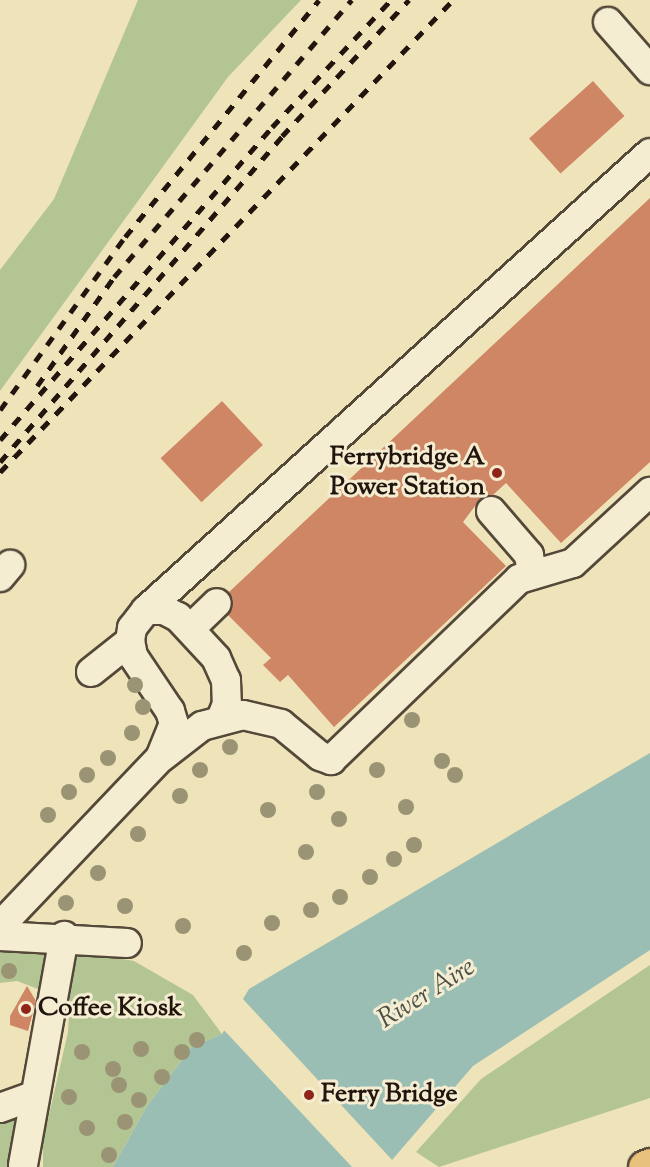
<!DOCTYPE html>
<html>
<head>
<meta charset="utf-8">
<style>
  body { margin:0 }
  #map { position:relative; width:650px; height:1167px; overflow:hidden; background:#efe3ba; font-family:"Sorts Mill Goudy",serif }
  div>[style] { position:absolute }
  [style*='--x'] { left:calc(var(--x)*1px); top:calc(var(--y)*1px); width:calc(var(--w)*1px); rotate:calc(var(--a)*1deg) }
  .green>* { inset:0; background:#b4c594 }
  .water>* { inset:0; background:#9abeb4 }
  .pier>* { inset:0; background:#efe3ba }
  .building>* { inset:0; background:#ce8664; transform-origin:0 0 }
  .roads { filter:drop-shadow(2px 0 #544839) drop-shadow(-2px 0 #544839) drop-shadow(0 2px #544839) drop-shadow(0 -2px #544839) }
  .minor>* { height:28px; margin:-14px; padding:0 14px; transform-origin:14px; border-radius:14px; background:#f5edd2 }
  .major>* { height:33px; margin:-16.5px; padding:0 16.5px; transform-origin:16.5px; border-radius:16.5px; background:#e8c27d }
  .rail>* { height:4.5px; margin-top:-2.25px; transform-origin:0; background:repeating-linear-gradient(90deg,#21150e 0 10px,transparent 0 20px) }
  .trees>* { width:16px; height:16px; margin:-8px; border-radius:50%; background:#9a9475 }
  .dots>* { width:16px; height:16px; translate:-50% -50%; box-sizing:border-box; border:3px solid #f5edd2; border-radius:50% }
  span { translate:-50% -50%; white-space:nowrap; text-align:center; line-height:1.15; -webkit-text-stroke:6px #f5edd2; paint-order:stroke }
  .poi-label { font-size:26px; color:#21150e; font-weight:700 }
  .right { translate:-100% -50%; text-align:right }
  .left { translate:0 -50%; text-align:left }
  .water-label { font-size:27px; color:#4b5048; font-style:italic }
</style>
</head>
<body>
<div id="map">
  <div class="green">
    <i style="clip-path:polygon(138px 0,301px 0,228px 77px,0 391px,0 270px,54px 199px)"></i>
    <i style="clip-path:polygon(10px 949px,36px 949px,50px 956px,46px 992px,17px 981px,0 983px,0 951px)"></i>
    <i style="clip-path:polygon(84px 952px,134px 961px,193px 995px,222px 1034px,192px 1047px,147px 1106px,113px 1167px,43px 1167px,43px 1141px,68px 1032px,72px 962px)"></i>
    <i style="clip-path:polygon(650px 965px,650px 1098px,439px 1167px,416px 1152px,481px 1079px)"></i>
    <i style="clip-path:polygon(18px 1112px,13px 1167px,0 1167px,0 1120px)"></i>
  </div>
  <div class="water">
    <i style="clip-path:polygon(650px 753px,650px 950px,473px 1066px,386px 1167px,113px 1167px,147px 1106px,192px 1047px,222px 1034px,249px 989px)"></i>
  </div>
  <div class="pier">
    <i style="clip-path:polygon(241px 997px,394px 1162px,389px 1167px,352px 1167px,222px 1028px)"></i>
  </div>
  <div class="building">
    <i style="left:593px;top:81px;width:47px;height:86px;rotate:48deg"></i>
    <i style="clip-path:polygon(650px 198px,650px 462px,561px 543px,506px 483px,493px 495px,481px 498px,463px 522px,506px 566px,334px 727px,288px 675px,280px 682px,263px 665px,271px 658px,228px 615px,233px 600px,229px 592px)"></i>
    <i style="left:222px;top:401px;width:60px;height:84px;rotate:47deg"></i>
    <i style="clip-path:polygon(27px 986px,36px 1001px,28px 1031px,10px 1025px,10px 1016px)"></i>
  </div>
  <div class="roads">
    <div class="minor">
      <i style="--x:608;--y:22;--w:64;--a:48.8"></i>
      <i style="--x:491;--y:511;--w:58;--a:49.2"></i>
      <i style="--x:529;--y:555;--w:20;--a:81"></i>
      <i style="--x:0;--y:577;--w:16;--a:-50"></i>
      <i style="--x:146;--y:610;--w:18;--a:0"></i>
      <i style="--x:164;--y:610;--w:16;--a:27"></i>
      <i style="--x:178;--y:617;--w:56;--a:47.2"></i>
      <i style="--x:216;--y:658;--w:24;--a:66"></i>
      <i style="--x:226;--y:680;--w:24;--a:88"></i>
      <i style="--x:227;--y:704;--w:16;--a:112"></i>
      <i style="--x:190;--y:629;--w:37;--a:-44"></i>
      <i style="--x:91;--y:672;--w:50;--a:-38.5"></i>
      <i style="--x:162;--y:757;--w:51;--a:-37.8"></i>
      <i style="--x:202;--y:726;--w:42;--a:-15"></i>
      <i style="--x:243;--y:715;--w:39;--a:13"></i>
      <i style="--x:281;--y:724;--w:50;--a:39.4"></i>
      <i style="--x:320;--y:756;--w:12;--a:20"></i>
      <i style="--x:331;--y:760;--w:261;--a:-43.9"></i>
      <i style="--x:519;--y:579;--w:56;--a:-16.5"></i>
      <i style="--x:573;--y:563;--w:105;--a:-42.7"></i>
      <i style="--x:0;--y:926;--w:232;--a:-46.4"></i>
      <i style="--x:160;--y:758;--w:37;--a:-68"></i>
      <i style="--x:174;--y:724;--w:14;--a:-107"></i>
      <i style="--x:170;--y:711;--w:66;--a:-123.9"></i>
      <i style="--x:133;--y:656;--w:15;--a:-101"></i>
      <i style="--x:130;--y:641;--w:13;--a:-81"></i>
      <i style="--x:132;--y:628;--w:23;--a:-52"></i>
      <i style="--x:146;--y:610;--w:680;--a:-42.2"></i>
      <i style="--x:0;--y:936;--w:127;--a:3.2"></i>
      <i style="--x:0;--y:1108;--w:37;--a:-20"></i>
      <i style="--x:23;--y:1165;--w:233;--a:-79.8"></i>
    </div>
    <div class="major">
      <i style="--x:645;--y:1167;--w:5;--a:-22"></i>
    </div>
  </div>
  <div class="rail">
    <i style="--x:37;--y:386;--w:133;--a:-54.8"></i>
    <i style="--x:114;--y:277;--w:365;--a:-49.4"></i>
    <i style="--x:0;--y:410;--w:213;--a:-54.2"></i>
    <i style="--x:125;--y:237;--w:306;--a:-50.7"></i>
    <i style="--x:0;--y:440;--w:415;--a:-49"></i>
    <i style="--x:272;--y:127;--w:174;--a:-46.9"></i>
    <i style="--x:0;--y:462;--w:431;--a:-49.1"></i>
    <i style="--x:282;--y:136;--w:186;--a:-47"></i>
    <i style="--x:0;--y:472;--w:654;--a:-46.18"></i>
  </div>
  <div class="trees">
    <i style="left:135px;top:685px"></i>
    <i style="left:143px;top:707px"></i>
    <i style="left:412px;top:720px"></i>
    <i style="left:132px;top:733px"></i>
    <i style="left:230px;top:747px"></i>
    <i style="left:108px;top:758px"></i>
    <i style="left:442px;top:761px"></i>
    <i style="left:200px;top:770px"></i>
    <i style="left:377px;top:770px"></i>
    <i style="left:87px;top:775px"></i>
    <i style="left:455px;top:775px"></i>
    <i style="left:69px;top:792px"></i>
    <i style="left:317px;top:792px"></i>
    <i style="left:180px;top:796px"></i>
    <i style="left:406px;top:807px"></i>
    <i style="left:268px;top:810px"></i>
    <i style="left:48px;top:815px"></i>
    <i style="left:339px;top:819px"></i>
    <i style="left:138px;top:834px"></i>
    <i style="left:414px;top:845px"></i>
    <i style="left:306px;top:852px"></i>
    <i style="left:394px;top:859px"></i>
    <i style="left:98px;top:873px"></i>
    <i style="left:370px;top:877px"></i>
    <i style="left:340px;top:897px"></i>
    <i style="left:66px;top:903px"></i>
    <i style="left:125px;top:906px"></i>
    <i style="left:311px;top:910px"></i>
    <i style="left:272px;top:923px"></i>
    <i style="left:183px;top:926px"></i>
    <i style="left:244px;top:953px"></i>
    <i style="left:9px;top:971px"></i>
    <i style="left:197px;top:1040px"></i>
    <i style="left:141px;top:1049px"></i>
    <i style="left:82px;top:1052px"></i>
    <i style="left:182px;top:1052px"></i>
    <i style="left:113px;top:1069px"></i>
    <i style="left:162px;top:1077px"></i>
    <i style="left:119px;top:1085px"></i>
    <i style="left:69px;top:1097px"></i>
    <i style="left:139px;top:1100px"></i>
    <i style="left:125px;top:1122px"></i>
    <i style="left:87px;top:1128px"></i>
    <i style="left:109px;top:1155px"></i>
  </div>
  <div class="dots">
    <i style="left:497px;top:473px;background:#8f2418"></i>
    <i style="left:26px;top:1009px;background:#8f2418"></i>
    <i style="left:309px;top:1095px;background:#8f2418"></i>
  </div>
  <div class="poi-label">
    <span class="right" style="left:485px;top:473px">Ferrybridge A<br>Power Station</span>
    <span class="left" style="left:38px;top:1009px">Coffee Kiosk</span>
    <span class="left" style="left:321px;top:1095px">Ferry Bridge</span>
  </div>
  <div class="water-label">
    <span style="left:427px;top:994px;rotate:-32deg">River Aire</span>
  </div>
</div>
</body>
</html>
